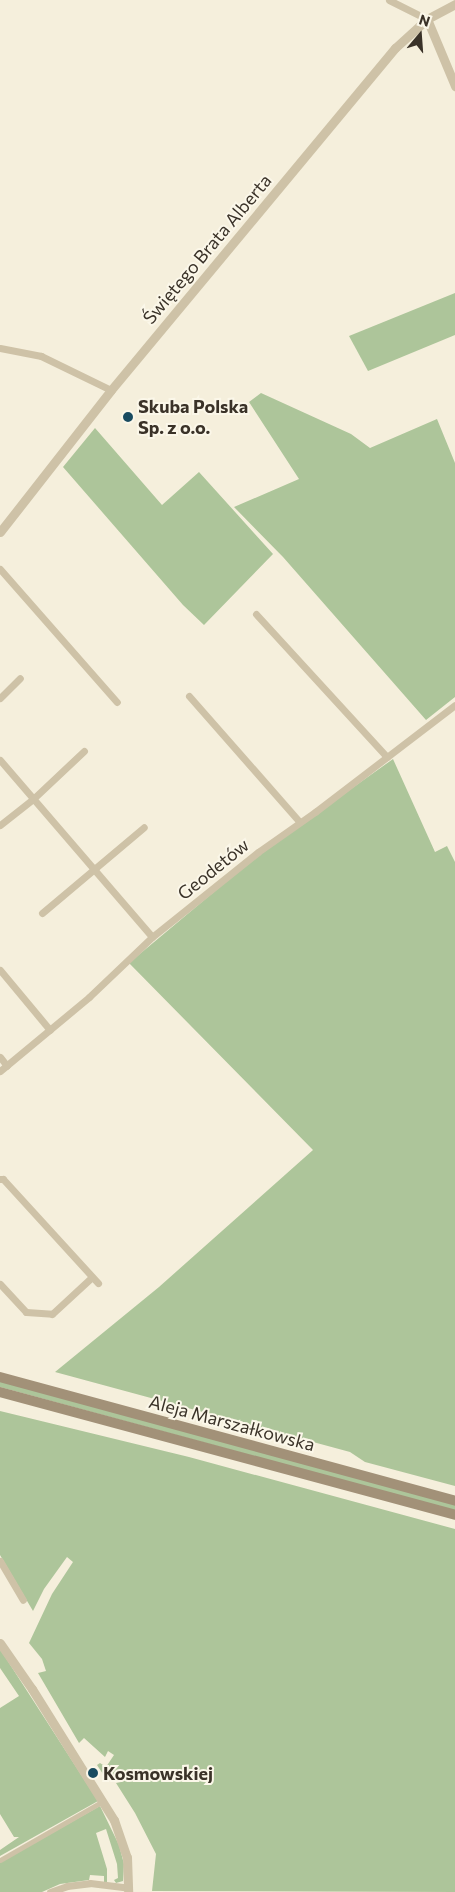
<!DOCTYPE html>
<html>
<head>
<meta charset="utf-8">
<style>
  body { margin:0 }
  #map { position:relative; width:455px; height:1892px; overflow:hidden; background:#f5efdc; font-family:Commissioner,sans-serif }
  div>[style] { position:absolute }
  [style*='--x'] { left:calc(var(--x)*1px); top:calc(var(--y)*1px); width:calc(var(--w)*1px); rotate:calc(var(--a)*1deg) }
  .green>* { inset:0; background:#adc59a }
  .pedestrian>* { height:5px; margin:-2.5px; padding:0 2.5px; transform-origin:2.5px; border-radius:2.5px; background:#cec2a7 }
  .minor>* { height:7px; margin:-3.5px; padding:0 3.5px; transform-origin:3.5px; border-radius:3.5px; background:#cec2a7 }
  .tertiary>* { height:9px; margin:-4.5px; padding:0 4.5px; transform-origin:4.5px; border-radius:4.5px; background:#cec2a7 }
  .secondary>* { height:10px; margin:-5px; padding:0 5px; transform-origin:5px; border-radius:5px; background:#a29178 }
  .dots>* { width:14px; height:14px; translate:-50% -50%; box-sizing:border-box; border:2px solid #fbf7e9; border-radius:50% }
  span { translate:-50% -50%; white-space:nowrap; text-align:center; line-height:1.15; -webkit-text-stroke:4px #fbf7e9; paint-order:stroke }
  .street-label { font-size:18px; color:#3a3228 }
  .poi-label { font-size:18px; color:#3a3228; font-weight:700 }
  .left { translate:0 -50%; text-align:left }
  .north { position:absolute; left:395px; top:10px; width:50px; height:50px; -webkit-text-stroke:4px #fbf7e9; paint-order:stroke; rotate:18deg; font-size:14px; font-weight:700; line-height:20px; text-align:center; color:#3a3228 }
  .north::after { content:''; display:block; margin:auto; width:18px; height:22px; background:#3a3228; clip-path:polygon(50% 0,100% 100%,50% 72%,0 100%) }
</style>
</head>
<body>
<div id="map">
  <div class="green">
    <i style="clip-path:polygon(455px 293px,455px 335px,368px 371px,349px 336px)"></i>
    <i style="clip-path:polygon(261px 393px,351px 434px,370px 448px,437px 419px,455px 463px,455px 697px,426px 720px,283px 557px,234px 507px,299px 479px,249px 402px)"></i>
    <i style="clip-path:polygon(95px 428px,162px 505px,199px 472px,273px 554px,204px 625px,183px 605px,63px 467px)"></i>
    <i style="clip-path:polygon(393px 759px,435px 852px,447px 846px,455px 862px,455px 1486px,365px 1462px,350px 1452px,55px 1372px,159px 1287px,313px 1150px,129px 963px,257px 856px)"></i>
    <i style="clip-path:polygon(0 1381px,455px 1504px,455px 1511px,0 1387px)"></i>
    <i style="clip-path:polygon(0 1411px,189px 1457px,455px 1529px,455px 1892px,152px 1891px,156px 1854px,135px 1813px,116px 1783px,121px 1782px,118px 1775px,107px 1780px,97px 1765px,100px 1763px,106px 1767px,114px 1755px,108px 1751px,105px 1757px,84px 1738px,79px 1743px,38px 1673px,46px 1671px,42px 1659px,29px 1643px,52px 1594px,73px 1562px,67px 1557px,44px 1589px,33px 1611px,0 1555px)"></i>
    <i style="clip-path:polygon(0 1649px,98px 1801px,0 1856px,0 1850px,19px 1837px,14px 1837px,0 1814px,0 1708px,19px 1696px,0 1668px)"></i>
    <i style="clip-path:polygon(100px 1806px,119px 1845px,124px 1864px,123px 1881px,116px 1883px,114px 1880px,118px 1878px,117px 1864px,106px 1829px,96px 1833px,107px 1869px,107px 1882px,104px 1882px,104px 1876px,90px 1875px,89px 1880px,60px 1884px,42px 1892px,0 1892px,0 1862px)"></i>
  </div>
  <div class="pedestrian">
    <i style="--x:0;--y:1860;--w:119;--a:-29.8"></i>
  </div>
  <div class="minor">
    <i style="--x:389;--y:0;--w:42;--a:26.6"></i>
    <i style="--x:0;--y:348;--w:42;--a:11"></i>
    <i style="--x:41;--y:356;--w:78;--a:25.9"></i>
    <i style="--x:0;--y:569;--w:177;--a:48.7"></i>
    <i style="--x:256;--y:614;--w:194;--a:47.5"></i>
    <i style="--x:189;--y:696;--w:167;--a:48.7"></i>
    <i style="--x:0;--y:698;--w:28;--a:-45"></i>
    <i style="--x:0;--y:760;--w:233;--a:49.3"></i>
    <i style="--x:0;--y:825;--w:42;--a:-38.2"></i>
    <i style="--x:33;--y:799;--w:70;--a:-43.3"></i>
    <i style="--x:42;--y:913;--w:133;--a:-40.1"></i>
    <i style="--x:0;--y:970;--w:78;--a:50.2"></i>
    <i style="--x:0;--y:1057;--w:11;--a:52"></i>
    <i style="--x:0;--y:1071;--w:116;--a:-39.7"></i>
    <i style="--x:89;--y:997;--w:87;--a:-43.6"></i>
    <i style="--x:152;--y:937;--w:136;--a:-38.7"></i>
    <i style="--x:258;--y:852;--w:70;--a:-35.1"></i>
    <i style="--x:315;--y:812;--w:176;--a:-37.4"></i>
    <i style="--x:0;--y:1179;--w:3;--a:0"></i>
    <i style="--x:3;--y:1179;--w:141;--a:47.6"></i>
    <i style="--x:0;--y:1284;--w:38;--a:47"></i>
    <i style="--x:26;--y:1312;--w:26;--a:4"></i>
    <i style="--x:52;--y:1314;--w:54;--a:-42.8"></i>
    <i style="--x:0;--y:1561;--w:45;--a:59.5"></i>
    <i style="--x:50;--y:1892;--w:18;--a:-19"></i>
    <i style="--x:67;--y:1886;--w:23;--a:-7"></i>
    <i style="--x:90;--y:1883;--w:39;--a:7"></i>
  </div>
  <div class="tertiary">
    <i style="--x:427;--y:19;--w:73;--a:67.3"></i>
    <i style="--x:0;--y:532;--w:180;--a:-52"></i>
    <i style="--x:111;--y:390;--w:445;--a:-50.3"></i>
    <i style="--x:395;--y:48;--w:43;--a:-42.2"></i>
    <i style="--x:427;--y:19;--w:32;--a:-28"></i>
    <i style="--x:0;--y:1643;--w:56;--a:55.2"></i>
    <i style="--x:32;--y:1689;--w:155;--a:58"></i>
    <i style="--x:114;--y:1820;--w:39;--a:71"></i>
    <i style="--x:127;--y:1857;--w:35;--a:88"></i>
  </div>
  <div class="secondary">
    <i style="--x:0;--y:1377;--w:472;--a:15.2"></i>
    <i style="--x:0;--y:1392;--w:471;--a:15.1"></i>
  </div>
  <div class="dots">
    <i style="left:128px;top:417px;background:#194b60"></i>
    <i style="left:93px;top:1773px;background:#194b60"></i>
  </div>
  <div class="street-label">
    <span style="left:207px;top:249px;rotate:-50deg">Świętego Brata Alberta</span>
    <span style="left:213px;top:869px;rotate:-39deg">Geodetów</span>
    <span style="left:232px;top:1423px;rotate:15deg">Aleja Marszałkowska</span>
  </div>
  <div class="poi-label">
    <span class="left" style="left:138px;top:417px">Skuba Polska<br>Sp. z o.o.</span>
    <span class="left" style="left:103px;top:1773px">Kosmowskiej</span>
  </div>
  <div class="north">N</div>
</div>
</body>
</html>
